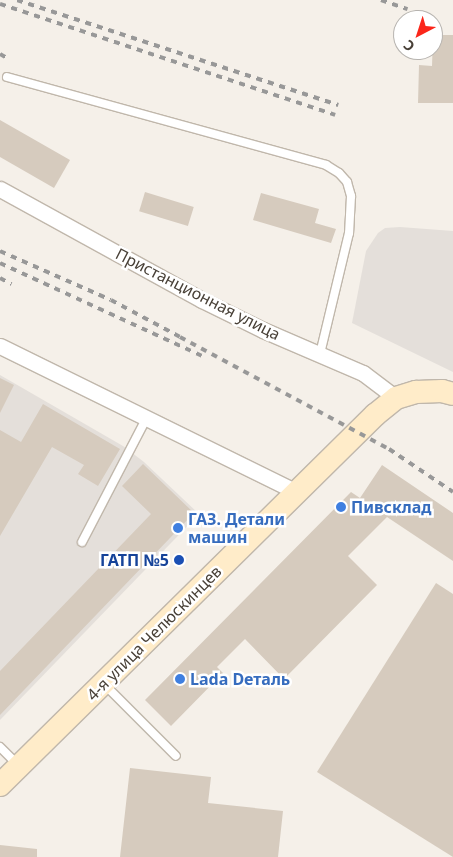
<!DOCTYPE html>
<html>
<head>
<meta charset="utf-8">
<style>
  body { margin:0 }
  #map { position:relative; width:453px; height:857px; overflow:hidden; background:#f5f0e9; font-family:"Noto Sans",sans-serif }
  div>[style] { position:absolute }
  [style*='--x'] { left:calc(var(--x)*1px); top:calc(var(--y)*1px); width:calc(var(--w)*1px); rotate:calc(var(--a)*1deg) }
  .industrial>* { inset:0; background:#e4dfda }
  .building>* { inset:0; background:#d6cbbe; transform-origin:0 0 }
  .roads { filter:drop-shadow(1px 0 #c0b7ab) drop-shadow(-1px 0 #c0b7ab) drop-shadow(0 1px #c0b7ab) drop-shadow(0 -1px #c0b7ab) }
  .service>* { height:8px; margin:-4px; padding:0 4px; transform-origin:4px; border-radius:4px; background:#fff }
  .minor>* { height:15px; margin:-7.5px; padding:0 7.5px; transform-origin:7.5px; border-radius:7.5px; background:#fff }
  .secondary>* { height:22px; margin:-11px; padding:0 11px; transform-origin:11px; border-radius:11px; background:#ffecc9 }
  .rail>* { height:4px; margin-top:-2px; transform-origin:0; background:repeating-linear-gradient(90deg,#989898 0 6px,transparent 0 12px) }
  .dots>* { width:14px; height:14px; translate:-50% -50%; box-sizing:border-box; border:2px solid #fff; border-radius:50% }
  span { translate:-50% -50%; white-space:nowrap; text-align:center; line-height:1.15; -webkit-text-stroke:5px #fff; paint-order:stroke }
  .street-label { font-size:16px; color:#484037 }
  .shop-label { font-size:16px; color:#366cbe; font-weight:700 }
  .left { translate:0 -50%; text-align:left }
  .transit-label { font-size:16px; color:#164399; font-weight:700 }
  .right { translate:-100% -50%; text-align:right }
  .north { position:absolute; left:393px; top:10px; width:50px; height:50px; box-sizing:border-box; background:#fff; border:1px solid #b6b3af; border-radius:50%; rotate:220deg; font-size:14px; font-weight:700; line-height:20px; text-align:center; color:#484037 }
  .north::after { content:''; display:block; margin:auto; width:18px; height:22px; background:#fb261a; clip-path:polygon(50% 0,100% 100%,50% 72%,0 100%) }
</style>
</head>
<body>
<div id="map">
  <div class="industrial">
    <i style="clip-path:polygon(400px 227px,453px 231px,453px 372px,352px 323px,366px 251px,378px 233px,385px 228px)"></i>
    <i style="clip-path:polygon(0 375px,123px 446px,144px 462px,199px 514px,0 720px)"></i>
  </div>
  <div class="building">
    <i style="clip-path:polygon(433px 35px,453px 35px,453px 103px,418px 103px,419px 65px,432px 66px)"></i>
    <i style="clip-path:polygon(0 120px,70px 160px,54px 188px,0 157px)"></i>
    <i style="left:145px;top:192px;width:51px;height:20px;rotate:17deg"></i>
    <i style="clip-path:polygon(261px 193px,319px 209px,315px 223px,336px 229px,331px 243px,253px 220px)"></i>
    <i style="clip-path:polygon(0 378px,14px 385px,0 413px)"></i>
    <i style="clip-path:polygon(43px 404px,120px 449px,98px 486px,78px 474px,84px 465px,52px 447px,0 536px,0 430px,21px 442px)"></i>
    <i style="clip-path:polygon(143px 464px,194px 513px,0 715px,0 671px,151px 514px,122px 486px)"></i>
    <i style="clip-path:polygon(382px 465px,453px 513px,453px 561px,387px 517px,348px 556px,377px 585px,284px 679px,245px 639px,217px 667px,223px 673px,171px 726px,145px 700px,351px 492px,360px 498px)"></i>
    <i style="clip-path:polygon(436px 583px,453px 594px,453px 857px,317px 772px)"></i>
    <i style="clip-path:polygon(130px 768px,211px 777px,208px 803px,283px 811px,278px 857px,120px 857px)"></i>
    <i style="clip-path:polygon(0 845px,37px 849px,37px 857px,0 857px)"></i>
  </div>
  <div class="roads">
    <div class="service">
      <i style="--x:7;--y:77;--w:331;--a:15.4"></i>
      <i style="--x:326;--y:165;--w:15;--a:32"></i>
      <i style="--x:339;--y:173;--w:12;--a:48"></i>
      <i style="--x:347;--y:182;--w:15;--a:74"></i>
      <i style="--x:351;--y:196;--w:37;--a:93"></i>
      <i style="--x:349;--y:233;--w:124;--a:103.5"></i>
      <i style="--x:82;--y:542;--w:141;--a:-62.5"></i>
      <i style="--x:105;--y:685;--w:100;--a:45"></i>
      <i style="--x:0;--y:747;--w:25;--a:45"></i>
    </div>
    <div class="minor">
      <i style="--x:0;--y:189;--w:230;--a:28.8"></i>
      <i style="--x:202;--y:300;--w:68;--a:26.2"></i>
      <i style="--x:263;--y:330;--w:109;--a:23.3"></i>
      <i style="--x:363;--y:373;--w:41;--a:37.1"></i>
      <i style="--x:0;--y:346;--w:331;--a:26.2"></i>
    </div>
    <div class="secondary">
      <i style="--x:0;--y:785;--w:527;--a:-44.62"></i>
      <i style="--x:375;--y:415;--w:27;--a:-39"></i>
      <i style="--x:396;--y:398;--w:21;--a:-17"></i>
      <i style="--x:416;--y:392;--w:26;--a:-2"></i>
      <i style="--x:442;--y:391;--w:11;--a:15"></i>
    </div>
  </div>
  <div class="rail">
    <i style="--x:17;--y:0;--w:338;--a:18.1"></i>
    <i style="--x:381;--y:0;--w:28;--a:19"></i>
    <i style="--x:0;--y:4;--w:353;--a:18.3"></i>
    <i style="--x:0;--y:54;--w:8;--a:30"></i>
    <i style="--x:0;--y:251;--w:121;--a:23.8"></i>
    <i style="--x:111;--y:300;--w:78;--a:28.2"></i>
    <i style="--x:180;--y:337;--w:237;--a:28.2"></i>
    <i style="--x:389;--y:449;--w:77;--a:33.9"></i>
    <i style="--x:0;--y:263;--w:222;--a:24.7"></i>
    <i style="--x:0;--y:278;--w:13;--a:29"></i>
  </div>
  <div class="dots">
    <i style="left:341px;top:507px;background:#3f7fe0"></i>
    <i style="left:178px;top:528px;background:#3f7fe0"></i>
    <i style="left:179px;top:560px;background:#1a4fb4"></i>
    <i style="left:180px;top:679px;background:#3f7fe0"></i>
  </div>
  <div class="street-label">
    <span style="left:198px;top:294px;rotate:27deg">Пристанционная улица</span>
    <span style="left:154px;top:633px;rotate:-45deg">4-я улица Челюскинцев</span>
  </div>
  <div class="shop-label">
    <span class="left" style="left:351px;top:507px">Пивсклад</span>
    <span class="left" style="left:188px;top:528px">ГАЗ. Детали<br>машин</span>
    <span class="left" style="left:190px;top:679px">Lada Dеталь</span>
  </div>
  <div class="transit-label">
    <span class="right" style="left:169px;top:560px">ГАТП №5</span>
  </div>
  <div class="north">С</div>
</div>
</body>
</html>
